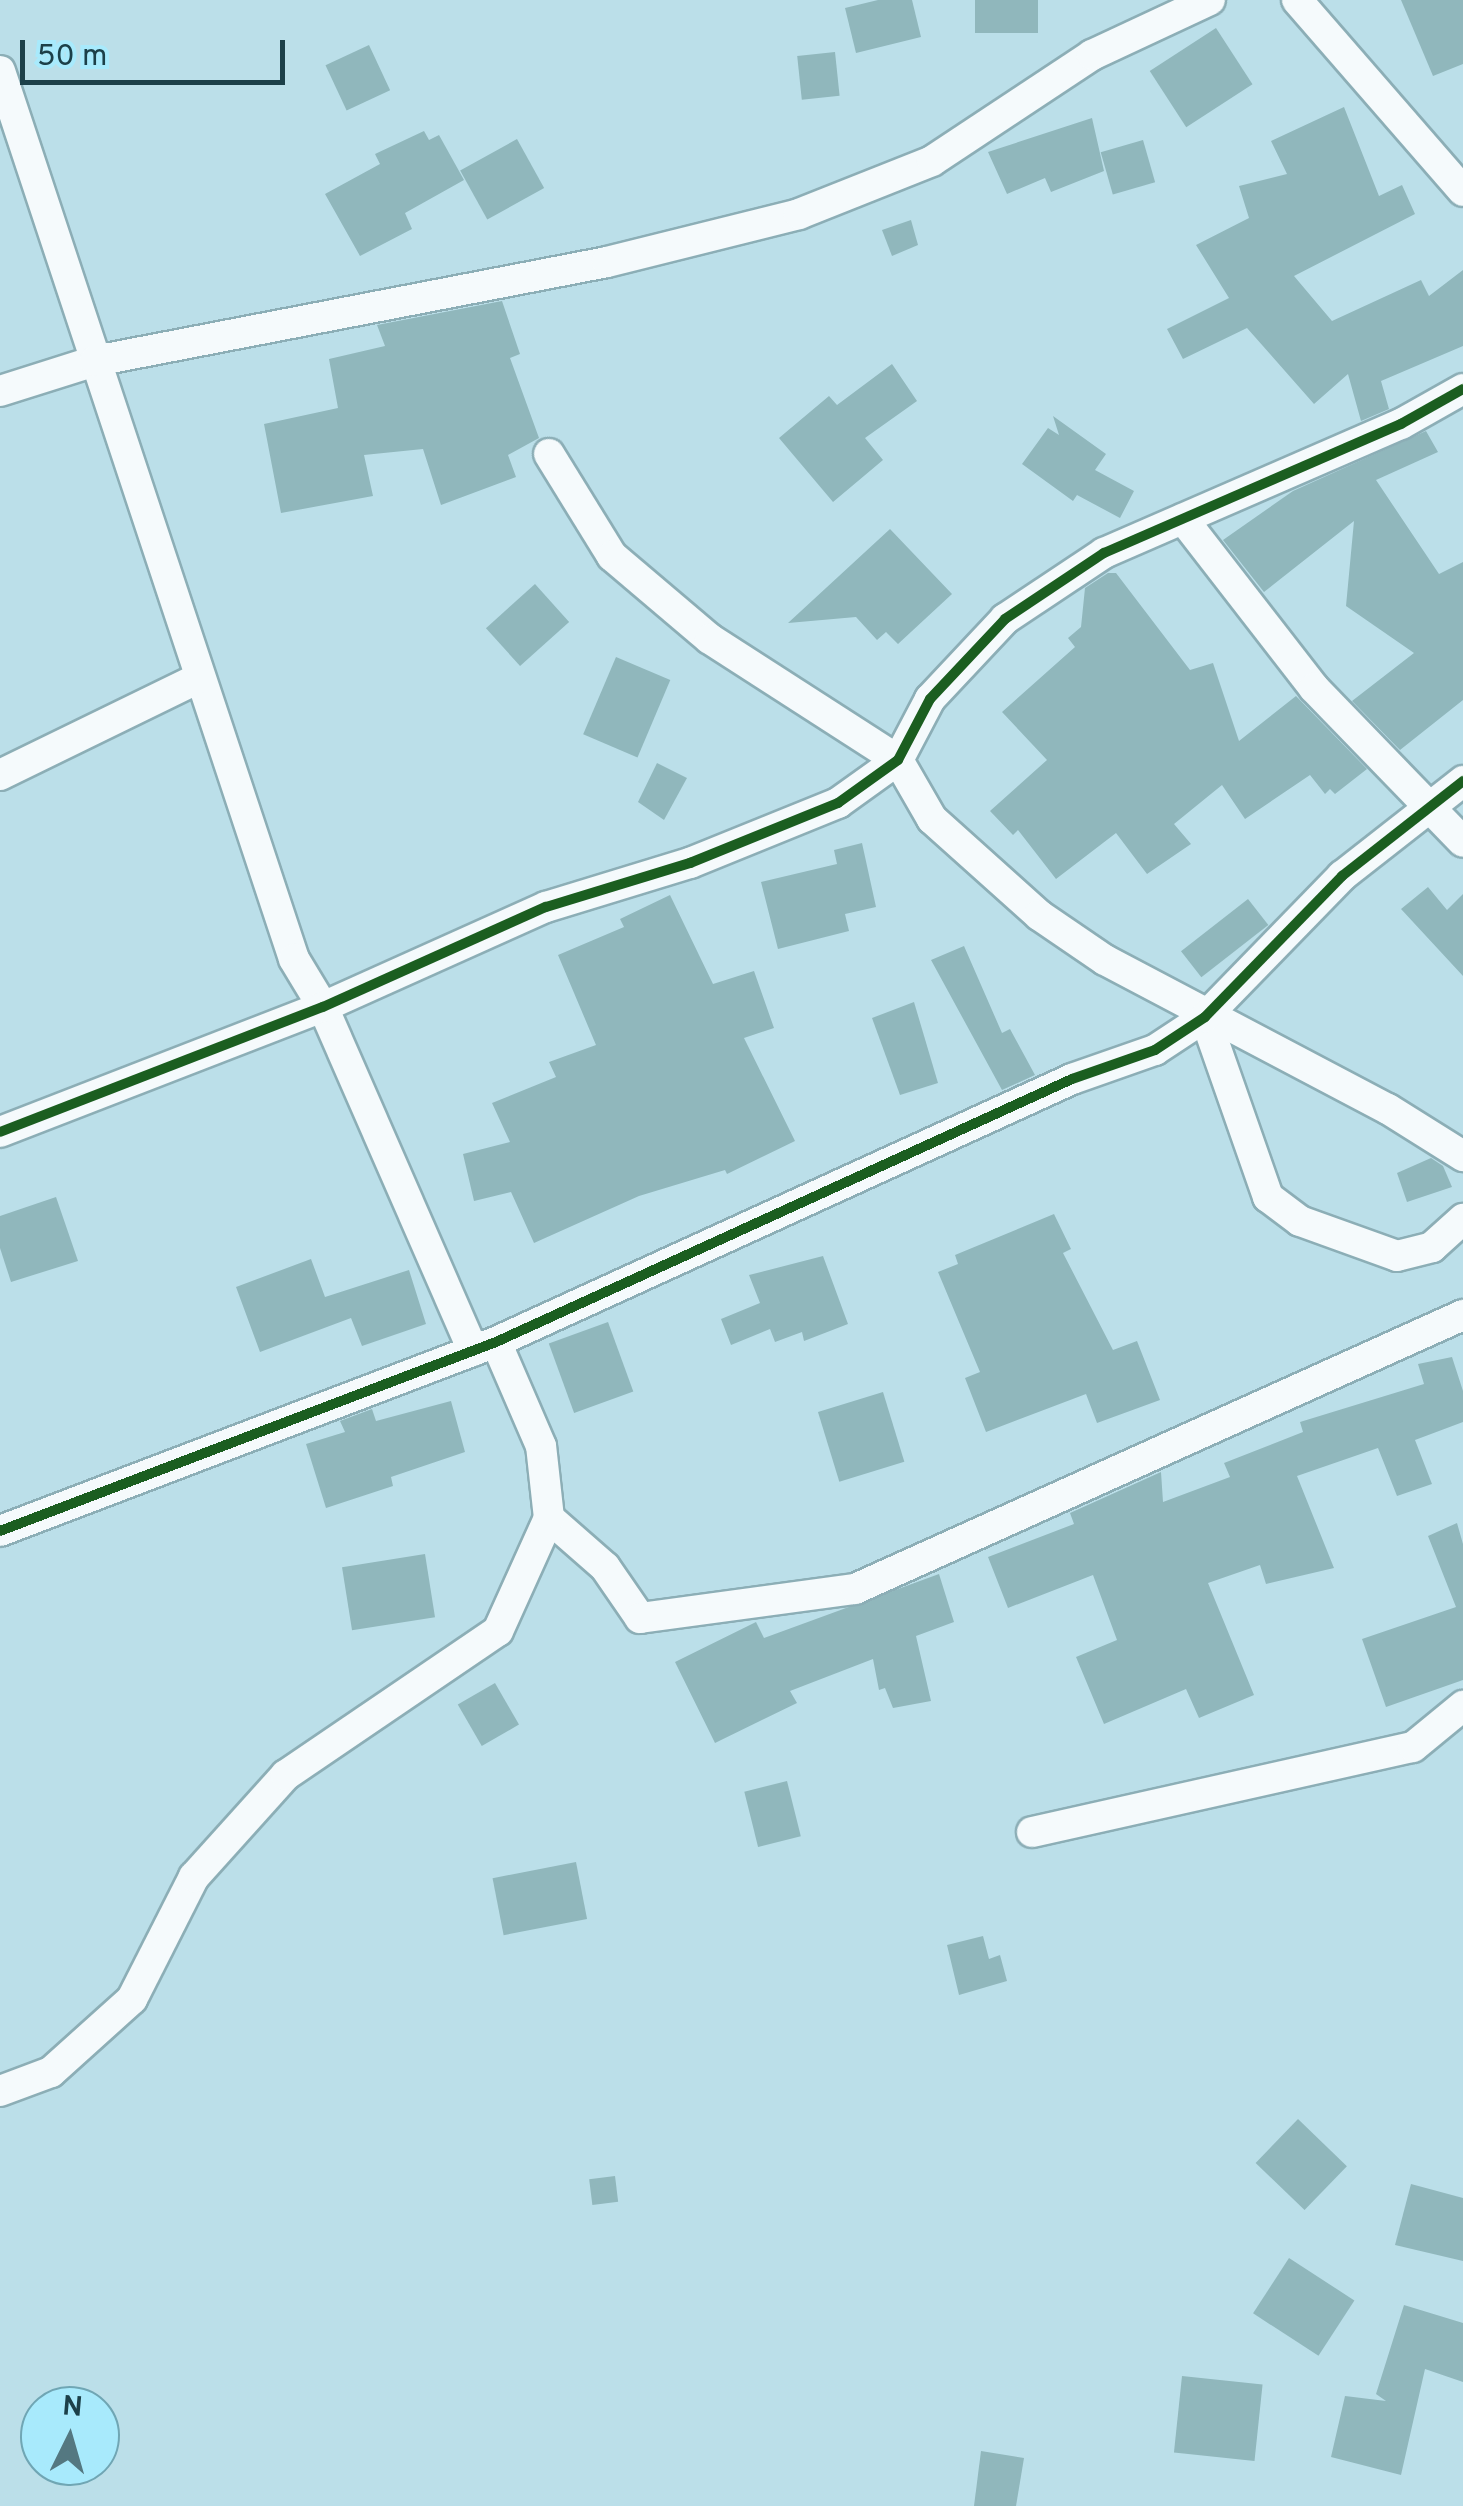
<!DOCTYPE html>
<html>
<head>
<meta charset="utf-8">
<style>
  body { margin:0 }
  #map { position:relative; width:1463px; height:2506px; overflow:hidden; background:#bbdfe9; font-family:Overpass,sans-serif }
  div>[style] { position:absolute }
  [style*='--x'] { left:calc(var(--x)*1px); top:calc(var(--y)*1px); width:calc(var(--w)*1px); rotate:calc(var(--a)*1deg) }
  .building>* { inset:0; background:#90b7bc; transform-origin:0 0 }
  .roads { filter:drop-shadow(2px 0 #8caeb6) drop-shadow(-2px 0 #8caeb6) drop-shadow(0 2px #8caeb6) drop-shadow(0 -2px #8caeb6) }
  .minor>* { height:30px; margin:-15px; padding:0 15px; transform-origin:15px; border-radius:15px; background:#f5fafc }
  .cycleway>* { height:10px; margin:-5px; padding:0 5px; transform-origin:5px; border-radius:5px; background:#1b5e20 }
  span { translate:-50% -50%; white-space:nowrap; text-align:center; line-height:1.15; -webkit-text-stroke:10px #a8eafc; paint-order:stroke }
  .north { position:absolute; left:20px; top:2386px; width:100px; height:100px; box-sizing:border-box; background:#a8eafc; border:2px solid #70a6b4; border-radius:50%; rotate:5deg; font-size:28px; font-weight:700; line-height:40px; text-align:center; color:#1c4049 }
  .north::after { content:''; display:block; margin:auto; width:35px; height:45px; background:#547881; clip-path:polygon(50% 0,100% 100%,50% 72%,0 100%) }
  .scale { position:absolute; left:20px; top:40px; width:265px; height:45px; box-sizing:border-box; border:5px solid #1c4049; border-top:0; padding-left:12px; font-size:30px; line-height:35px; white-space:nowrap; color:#1c4049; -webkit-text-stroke:8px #a8eafc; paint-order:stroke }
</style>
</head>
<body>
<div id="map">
  <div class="building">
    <i style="clip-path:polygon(878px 0,912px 0,921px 37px,856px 53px,845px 8px)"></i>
    <i style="left:975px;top:0;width:63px;height:33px"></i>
    <i style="clip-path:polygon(1401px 0,1463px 0,1463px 64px,1433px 76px)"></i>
    <i style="left:1216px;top:28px;width:67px;height:79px;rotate:57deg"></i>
    <i style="left:369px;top:45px;width:50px;height:48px;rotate:65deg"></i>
    <i style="left:835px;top:52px;width:44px;height:38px;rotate:84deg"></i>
    <i style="clip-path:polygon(1344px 107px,1379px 196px,1402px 185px,1415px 214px,1294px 276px,1332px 321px,1421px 280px,1429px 296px,1463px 270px,1463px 346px,1381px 381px,1389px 409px,1361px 421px,1348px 374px,1314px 404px,1247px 328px,1183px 359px,1167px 329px,1229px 298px,1196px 245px,1249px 218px,1239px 186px,1287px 174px,1271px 141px)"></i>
    <i style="clip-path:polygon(1092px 118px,1104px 171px,1051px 192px,1045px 178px,1007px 194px,988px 152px)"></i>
    <i style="clip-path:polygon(424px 131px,429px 140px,439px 135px,464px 180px,405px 213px,412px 229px,360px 256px,325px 194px,380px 164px,375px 154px)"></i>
    <i style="left:517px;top:139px;width:56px;height:65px;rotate:61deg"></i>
    <i style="left:1143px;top:140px;width:44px;height:44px;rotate:74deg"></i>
    <i style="clip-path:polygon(911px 220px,918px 245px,892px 256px,882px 230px)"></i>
    <i style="clip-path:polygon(502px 301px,520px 354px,510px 358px,539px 438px,508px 455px,516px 477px,441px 505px,423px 449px,364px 455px,373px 496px,281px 513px,264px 424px,338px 408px,329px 359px,385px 346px,377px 325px)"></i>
    <i style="clip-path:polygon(892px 364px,917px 401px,865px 438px,883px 460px,833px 502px,779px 438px,829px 396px,837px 405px)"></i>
    <i style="clip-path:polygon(1053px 416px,1106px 454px,1095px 470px,1134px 491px,1120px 518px,1077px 495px,1073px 501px,1022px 464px,1048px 428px,1059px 435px)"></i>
    <i style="clip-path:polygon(1426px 431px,1438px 452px,1376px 480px,1439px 574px,1463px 562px,1463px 700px,1400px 750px,1352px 701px,1414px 653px,1346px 606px,1354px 521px,1264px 592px,1223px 540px,1293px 491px)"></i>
    <i style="clip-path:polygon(890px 529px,952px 594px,898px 644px,886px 632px,877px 640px,856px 617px,788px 623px)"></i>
    <i style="clip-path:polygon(1108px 573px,1116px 573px,1190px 670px,1213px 663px,1239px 741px,1296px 696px,1367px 769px,1335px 794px,1330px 789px,1325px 794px,1310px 775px,1245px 819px,1222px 785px,1174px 824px,1191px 844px,1147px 874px,1116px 833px,1056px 879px,1018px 830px,1013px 835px,990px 811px,1047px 760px,1002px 712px,1075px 647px,1068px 638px,1081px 627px,1085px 588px)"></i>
    <i style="left:535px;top:584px;width:51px;height:66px;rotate:48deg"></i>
    <i style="left:616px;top:657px;width:59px;height:84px;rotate:23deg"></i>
    <i style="clip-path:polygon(657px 763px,687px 778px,664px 820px,638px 802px)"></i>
    <i style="clip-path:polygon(862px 843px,876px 907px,845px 914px,849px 931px,778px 949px,761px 882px,837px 864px,834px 850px)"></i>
    <i style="clip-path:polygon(1428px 887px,1447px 910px,1463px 894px,1463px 976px,1401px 909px)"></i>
    <i style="clip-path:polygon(670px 895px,713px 984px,754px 971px,774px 1028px,744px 1038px,795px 1141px,727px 1174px,725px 1170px,639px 1196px,534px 1243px,511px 1192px,474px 1201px,463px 1154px,510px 1142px,492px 1103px,556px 1077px,549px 1062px,596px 1045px,558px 955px,624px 927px,620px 919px)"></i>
    <i style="left:1248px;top:899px;width:33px;height:85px;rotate:52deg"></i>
    <i style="clip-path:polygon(964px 946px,1002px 1033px,1010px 1029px,1035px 1075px,1002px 1090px,931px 960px)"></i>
    <i style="clip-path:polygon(914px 1002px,938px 1083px,900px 1095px,872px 1018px)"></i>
    <i style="clip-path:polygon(1431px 1158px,1443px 1166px,1452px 1187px,1407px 1202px,1397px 1173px)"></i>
    <i style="clip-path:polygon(56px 1197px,78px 1261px,11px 1282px,0 1248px,0 1216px)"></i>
    <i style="clip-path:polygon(1054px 1214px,1071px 1249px,1063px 1253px,1113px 1350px,1137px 1341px,1160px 1400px,1097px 1423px,1086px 1394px,986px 1432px,965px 1378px,980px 1372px,938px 1272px,958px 1264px,955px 1255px)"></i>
    <i style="clip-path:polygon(823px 1256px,848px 1324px,804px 1341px,802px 1332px,775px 1342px,770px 1329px,731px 1345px,721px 1319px,760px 1303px,749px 1275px)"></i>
    <i style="clip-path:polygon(311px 1259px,325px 1297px,409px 1270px,426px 1324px,362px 1346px,351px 1318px,260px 1352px,236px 1287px)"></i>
    <i style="left:608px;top:1322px;width:74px;height:63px;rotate:70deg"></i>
    <i style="clip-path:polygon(1452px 1357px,1463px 1391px,1463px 1422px,1415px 1440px,1432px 1484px,1397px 1496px,1378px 1448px,1297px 1476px,1334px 1568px,1266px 1584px,1260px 1565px,1208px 1583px,1254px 1695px,1199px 1718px,1186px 1689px,1104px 1724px,1076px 1657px,1117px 1640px,1093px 1575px,1008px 1608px,988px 1557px,1074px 1524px,1070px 1513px,1161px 1472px,1163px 1502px,1230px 1477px,1224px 1463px,1303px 1432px,1300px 1422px,1424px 1384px,1418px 1364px)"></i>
    <i style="left:883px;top:1392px;width:73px;height:68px;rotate:73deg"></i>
    <i style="clip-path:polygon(451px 1401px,465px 1452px,391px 1477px,393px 1486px,326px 1508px,306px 1444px,345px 1432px,340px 1421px,372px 1409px,376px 1421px)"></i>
    <i style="clip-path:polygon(1457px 1523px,1463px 1544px,1463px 1680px,1386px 1707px,1362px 1639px,1456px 1607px,1428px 1536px)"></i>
    <i style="left:425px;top:1554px;width:64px;height:84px;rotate:81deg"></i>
    <i style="clip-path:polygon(939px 1574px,954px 1622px,916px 1636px,931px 1701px,893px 1708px,885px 1688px,879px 1690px,873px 1659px,790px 1691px,797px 1703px,715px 1743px,675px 1662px,756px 1622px,764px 1638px)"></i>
    <i style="left:495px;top:1683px;width:48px;height:43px;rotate:60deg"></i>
    <i style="left:787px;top:1781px;width:57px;height:44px;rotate:76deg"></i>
    <i style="left:576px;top:1862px;width:58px;height:85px;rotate:79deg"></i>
    <i style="clip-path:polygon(983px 1936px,989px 1959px,1000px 1955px,1007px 1981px,959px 1995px,947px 1945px)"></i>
    <i style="left:1298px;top:2119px;width:68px;height:61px;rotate:44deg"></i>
    <i style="left:615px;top:2176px;width:26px;height:26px;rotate:83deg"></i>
    <i style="clip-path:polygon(1411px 2184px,1463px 2198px,1463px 2261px,1395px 2245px)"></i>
    <i style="left:1289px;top:2258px;width:78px;height:66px;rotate:33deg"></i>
    <i style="clip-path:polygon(1404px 2305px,1463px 2323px,1463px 2382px,1425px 2369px,1401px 2475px,1331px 2457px,1345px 2396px,1386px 2401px,1376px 2394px)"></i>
    <i style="left:1182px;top:2376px;width:81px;height:77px;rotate:6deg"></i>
    <i style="clip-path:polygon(981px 2451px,1024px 2458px,1016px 2506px,974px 2506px)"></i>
  </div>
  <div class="roads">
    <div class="minor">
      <i style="--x:1297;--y:0;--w:253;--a:49"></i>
      <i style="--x:0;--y:71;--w:935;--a:71.68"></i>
      <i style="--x:294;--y:959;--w:56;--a:58.9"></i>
      <i style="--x:323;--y:1007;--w:375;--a:66.4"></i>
      <i style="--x:0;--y:391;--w:100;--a:-17.5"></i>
      <i style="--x:95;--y:361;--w:521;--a:-10.94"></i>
      <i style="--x:607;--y:262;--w:198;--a:-14"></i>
      <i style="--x:799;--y:214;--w:143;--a:-21.7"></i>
      <i style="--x:932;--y:161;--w:192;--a:-33.5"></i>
      <i style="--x:1092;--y:55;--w:130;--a:-25"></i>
      <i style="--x:549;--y:454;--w:120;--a:58.3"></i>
      <i style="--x:612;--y:556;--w:128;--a:40.3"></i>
      <i style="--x:710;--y:639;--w:224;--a:32.8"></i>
      <i style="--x:898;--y:760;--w:68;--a:60"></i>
      <i style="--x:932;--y:819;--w:144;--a:41.9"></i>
      <i style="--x:1039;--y:915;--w:80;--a:34.3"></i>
      <i style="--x:1105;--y:960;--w:320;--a:27.8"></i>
      <i style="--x:1388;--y:1109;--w:89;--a:32.1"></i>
      <i style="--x:1183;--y:519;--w:214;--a:52.2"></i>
      <i style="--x:1314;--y:688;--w:214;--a:45.9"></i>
      <i style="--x:0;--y:775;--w:221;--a:-26"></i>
      <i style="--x:1205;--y:1017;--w:191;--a:70.7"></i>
      <i style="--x:1268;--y:1197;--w:40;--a:37"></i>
      <i style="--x:1300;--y:1221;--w:103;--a:19.8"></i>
      <i style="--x:1397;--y:1256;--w:36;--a:-14"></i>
      <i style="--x:1432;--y:1247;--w:42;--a:-42.1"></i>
      <i style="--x:0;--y:1132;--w:346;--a:-21.2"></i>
      <i style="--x:323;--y:1007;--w:244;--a:-24.2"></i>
      <i style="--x:546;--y:907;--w:151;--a:-17"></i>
      <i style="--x:690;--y:863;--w:160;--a:-22.1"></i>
      <i style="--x:838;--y:803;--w:74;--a:-35.6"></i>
      <i style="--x:898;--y:760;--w:69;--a:-62.3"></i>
      <i style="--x:930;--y:699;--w:110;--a:-46.8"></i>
      <i style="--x:1005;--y:619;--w:119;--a:-33.7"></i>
      <i style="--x:1104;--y:553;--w:324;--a:-23.5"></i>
      <i style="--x:1401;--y:424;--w:71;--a:-29.4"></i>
      <i style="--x:549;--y:1518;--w:74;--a:41.2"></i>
      <i style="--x:605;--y:1567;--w:62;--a:55.5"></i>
      <i style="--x:640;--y:1618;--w:217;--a:-7.7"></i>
      <i style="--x:855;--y:1589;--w:667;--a:-24.26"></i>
      <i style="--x:0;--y:1531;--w:531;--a:-20.86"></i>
      <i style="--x:496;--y:1342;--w:633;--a:-24.54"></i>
      <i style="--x:1072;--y:1079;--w:88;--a:-19.3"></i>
      <i style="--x:1155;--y:1050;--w:60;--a:-33.4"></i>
      <i style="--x:1205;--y:1017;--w:197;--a:-45.8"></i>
      <i style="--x:1342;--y:876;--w:154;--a:-38.1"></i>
      <i style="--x:1032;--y:1832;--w:390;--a:-12.6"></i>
      <i style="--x:1413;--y:1747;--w:65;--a:-39.4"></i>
      <i style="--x:0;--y:2091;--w:54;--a:-20.4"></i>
      <i style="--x:51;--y:2072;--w:109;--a:-42"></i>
      <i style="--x:132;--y:1999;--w:137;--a:-63.1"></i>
      <i style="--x:194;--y:1877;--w:137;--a:-48"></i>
      <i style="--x:286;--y:1775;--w:256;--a:-34.2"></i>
      <i style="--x:498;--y:1631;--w:124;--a:-65.7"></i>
      <i style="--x:549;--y:1518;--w:72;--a:-96.3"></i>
      <i style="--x:541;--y:1446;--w:113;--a:-113.4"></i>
    </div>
  </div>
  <div class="cycleway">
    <i style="--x:0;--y:1132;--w:346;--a:-21.2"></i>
    <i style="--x:323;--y:1007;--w:244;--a:-24.2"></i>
    <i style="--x:546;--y:907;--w:151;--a:-17"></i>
    <i style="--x:690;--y:863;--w:160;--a:-22.1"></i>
    <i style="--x:838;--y:803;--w:74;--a:-35.6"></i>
    <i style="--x:898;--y:760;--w:69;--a:-62.3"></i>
    <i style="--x:930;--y:699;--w:110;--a:-46.8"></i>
    <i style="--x:1005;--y:619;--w:119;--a:-33.7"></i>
    <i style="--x:1104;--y:553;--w:324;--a:-23.5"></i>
    <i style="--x:1401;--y:424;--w:71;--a:-29.4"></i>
    <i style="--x:0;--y:1531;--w:531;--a:-20.86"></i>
    <i style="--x:496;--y:1342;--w:633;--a:-24.54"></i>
    <i style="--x:1072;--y:1079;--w:88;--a:-19.3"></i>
    <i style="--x:1155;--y:1050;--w:60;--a:-33.4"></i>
    <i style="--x:1205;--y:1017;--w:197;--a:-45.8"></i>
    <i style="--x:1342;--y:876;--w:154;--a:-38.1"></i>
  </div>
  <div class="north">N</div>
  <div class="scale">50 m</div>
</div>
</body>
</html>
